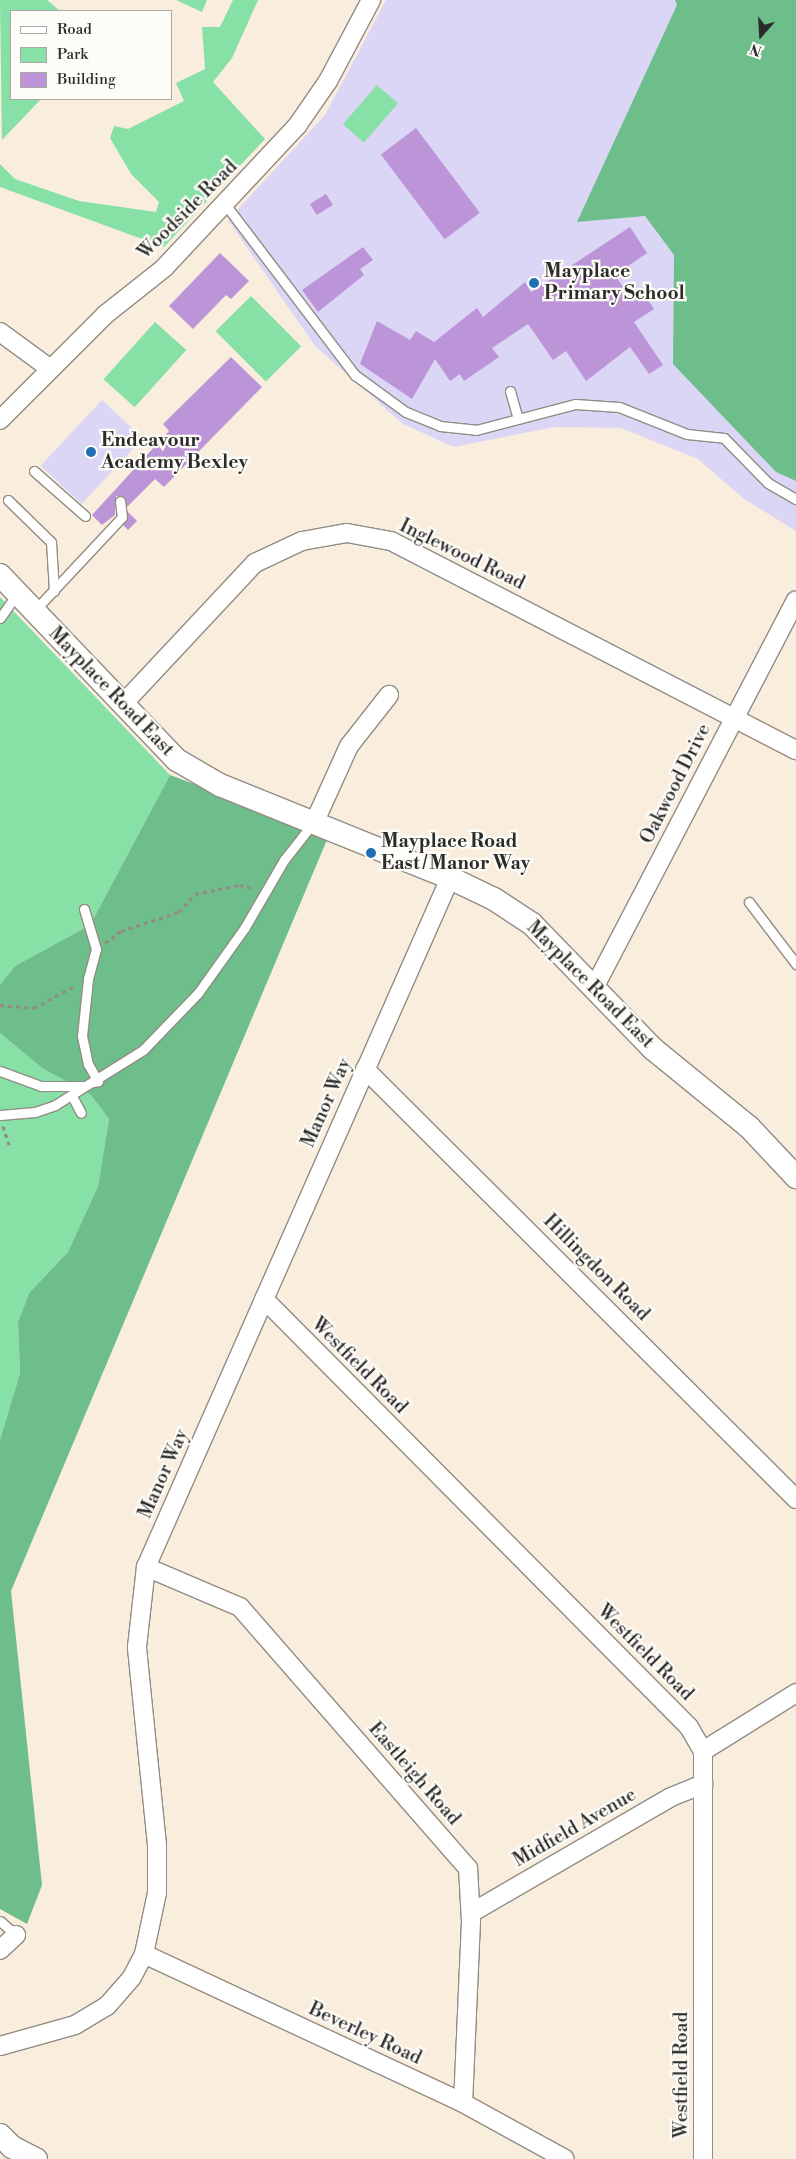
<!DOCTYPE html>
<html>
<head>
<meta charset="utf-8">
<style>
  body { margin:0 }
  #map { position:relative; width:796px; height:2159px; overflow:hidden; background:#f9eddd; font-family:"Libre Bodoni",serif }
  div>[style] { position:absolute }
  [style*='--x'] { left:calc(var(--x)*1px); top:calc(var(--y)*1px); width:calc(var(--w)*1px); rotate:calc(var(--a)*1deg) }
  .built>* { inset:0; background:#dcd6f6; transform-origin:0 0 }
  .green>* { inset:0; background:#87e0a5; transform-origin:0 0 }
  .forest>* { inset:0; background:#6dbe8a }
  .building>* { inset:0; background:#bc94d8; transform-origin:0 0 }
  .path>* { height:3px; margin-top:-1.5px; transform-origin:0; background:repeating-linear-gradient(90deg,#928c84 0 4px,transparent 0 8px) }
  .roads { filter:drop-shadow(1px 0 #928c84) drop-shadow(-1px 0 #928c84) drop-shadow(0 1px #928c84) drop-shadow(0 -1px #928c84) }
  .service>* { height:9px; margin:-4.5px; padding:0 4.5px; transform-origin:4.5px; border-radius:4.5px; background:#fff }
  .minor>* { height:18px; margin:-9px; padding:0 9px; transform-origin:9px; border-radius:9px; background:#fff }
  .tertiary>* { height:22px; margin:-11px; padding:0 11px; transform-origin:11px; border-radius:11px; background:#fff }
  .dots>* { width:14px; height:14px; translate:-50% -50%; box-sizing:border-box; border:2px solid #fdfcf7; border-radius:50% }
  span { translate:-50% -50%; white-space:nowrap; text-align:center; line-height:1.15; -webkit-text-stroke:4.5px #fdfcf7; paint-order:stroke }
  .street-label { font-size:19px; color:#2b2b2b }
  .poi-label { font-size:19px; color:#2b2b2b; font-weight:700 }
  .left { translate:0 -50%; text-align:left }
  .legend { position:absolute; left:10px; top:10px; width:162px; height:90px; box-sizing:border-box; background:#fdfcf7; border:1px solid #a9a8a5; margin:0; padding:6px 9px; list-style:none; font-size:15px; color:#2b2b2b }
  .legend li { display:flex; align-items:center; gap:10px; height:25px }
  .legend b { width:25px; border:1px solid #a9a8a5 }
  .north { position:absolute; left:736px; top:10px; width:50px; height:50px; -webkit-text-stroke:4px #fdfcf7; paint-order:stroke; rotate:199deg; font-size:14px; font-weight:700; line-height:20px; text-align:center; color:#2b2b2b }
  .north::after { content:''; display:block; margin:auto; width:18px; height:22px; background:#2b2b2b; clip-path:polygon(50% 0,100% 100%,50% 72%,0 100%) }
</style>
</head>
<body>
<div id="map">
  <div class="built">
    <i style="clip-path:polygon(386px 0,796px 0,796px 531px,744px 499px,698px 459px,621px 428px,554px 427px,454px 447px,403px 424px,315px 346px,228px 220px,325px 115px)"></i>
    <i style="left:102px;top:400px;width:56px;height:90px;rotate:43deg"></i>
  </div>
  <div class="green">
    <i style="clip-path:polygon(0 0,47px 0,60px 11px,11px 11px,11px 99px,41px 99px,2px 140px)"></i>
    <i style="clip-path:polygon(176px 0,207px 0,202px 12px)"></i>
    <i style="clip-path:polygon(233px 0,258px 0,232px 58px,213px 82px,265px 139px,164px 247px,0 187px,0 164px,15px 179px,79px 201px,156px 212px,159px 202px,131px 174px,110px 138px,114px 126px,128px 129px,184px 101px,176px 83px,205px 69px,202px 27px,220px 27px)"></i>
    <i style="left:377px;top:85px;width:28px;height:52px;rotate:41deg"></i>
    <i style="left:251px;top:296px;width:71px;height:50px;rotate:45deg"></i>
    <i style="left:155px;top:322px;width:42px;height:77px;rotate:42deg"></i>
    <i style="clip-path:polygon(0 597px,170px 775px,90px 925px,15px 966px,0 985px)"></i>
    <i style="clip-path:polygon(0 1033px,42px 1068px,91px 1095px,109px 1119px,98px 1186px,68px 1252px,29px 1293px,18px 1322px,20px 1373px,0 1440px)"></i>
  </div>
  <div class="forest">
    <i style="clip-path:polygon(675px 0,796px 0,796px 481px,776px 472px,673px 364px,674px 255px,645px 216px,577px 222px,677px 5px)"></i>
    <i style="clip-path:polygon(170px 775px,329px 835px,11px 1591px,42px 1885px,27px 1924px,0 1909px,0 1440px,20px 1373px,18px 1322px,29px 1293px,68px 1252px,98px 1186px,109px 1119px,91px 1095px,42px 1068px,0 1033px,0 985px,15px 966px,90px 925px)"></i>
  </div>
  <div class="building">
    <i style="left:416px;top:128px;width:106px;height:44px;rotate:53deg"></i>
    <i style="left:326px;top:194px;width:13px;height:19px;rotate:58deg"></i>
    <i style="clip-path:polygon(630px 227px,647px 253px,615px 275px,633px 302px,644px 294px,654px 309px,634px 322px,663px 365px,649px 374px,630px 347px,586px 381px,566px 351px,553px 360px,528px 324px,492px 348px,499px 357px,464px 381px,460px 374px,450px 381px,435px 359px,412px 399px,360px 364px,377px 321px,410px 340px,416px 331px,434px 342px,477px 308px,483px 317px,525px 282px,531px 292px)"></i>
    <i style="clip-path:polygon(363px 247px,373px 260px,360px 269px,364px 275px,318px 312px,302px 290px)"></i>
    <i style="clip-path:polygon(220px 253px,249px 281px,231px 299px,226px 295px,193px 329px,169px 306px)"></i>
    <i style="clip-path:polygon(231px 357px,262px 387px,164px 487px,155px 479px,127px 507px,125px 497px,116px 496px,115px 515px,102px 525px,92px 515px,169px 431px,163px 424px)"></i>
    <i style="clip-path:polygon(128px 512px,137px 521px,128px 530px,123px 525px)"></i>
  </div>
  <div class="path">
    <i style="--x:105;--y:943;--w:20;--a:-37"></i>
    <i style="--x:121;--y:931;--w:61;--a:-18.1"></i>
    <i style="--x:179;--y:912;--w:24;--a:-48"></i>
    <i style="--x:195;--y:894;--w:45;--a:-11.6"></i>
    <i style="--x:239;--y:885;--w:15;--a:11"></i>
    <i style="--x:0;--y:1005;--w:34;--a:5"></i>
    <i style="--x:34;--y:1008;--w:48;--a:-28.7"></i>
    <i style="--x:3;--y:1126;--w:20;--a:72"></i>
  </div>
  <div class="roads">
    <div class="service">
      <i style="--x:225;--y:204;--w:215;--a:52.8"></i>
      <i style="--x:355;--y:375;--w:63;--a:36"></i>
      <i style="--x:406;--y:412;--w:37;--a:22"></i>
      <i style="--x:440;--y:426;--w:36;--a:6"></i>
      <i style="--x:476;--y:430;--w:102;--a:-14.7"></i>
      <i style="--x:575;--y:404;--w:44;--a:3.9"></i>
      <i style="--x:619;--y:407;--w:73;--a:21.7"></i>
      <i style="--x:687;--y:434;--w:37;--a:6"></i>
      <i style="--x:724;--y:438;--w:63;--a:45.6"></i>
      <i style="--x:768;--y:483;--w:32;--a:30"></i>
      <i style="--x:510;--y:391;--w:29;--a:74"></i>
      <i style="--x:34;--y:471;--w:68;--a:41.4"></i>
      <i style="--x:8;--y:500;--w:60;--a:44.3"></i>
      <i style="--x:51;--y:542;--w:49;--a:86.5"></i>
      <i style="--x:35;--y:610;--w:127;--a:-46.9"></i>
      <i style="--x:122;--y:517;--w:16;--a:-97"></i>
      <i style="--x:0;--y:618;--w:29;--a:-55"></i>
      <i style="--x:749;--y:902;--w:78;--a:52.8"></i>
      <i style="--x:84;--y:909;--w:42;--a:73.3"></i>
      <i style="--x:96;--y:949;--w:31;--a:105"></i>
      <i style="--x:88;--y:979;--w:57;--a:96"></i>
      <i style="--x:82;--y:1036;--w:29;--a:78"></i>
      <i style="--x:88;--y:1064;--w:20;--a:60"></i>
      <i style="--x:98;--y:1081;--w:4;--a:166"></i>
      <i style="--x:0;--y:1071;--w:44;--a:20.1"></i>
      <i style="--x:41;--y:1086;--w:41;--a:0"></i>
      <i style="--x:72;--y:1096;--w:19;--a:62"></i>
      <i style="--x:0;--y:1115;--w:35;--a:-5"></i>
      <i style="--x:35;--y:1112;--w:21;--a:-19"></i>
      <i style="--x:55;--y:1105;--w:104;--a:-32"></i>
      <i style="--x:143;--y:1050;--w:79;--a:-46"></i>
      <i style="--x:198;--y:993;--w:81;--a:-54.5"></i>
      <i style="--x:245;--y:927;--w:78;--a:-59.8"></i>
      <i style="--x:284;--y:860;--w:47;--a:-51.9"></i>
      <i style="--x:0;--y:1921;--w:21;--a:41"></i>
    </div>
    <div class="minor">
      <i style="--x:0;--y:332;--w:61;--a:36.3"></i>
      <i style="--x:0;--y:420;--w:150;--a:-45"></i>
      <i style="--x:106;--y:314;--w:74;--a:-38.4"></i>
      <i style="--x:164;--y:268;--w:195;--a:-46.9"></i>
      <i style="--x:297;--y:126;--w:55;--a:-55.4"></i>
      <i style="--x:328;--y:81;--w:92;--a:-62"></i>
      <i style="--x:122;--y:705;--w:195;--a:-46.9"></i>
      <i style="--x:255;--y:563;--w:52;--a:-25.1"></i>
      <i style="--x:302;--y:541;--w:46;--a:-10.1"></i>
      <i style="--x:347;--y:533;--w:45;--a:10.3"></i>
      <i style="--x:391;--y:541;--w:456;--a:27.3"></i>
      <i style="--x:315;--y:821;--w:82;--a:-65.6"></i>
      <i style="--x:349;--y:746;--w:65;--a:-51.9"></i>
      <i style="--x:594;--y:988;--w:437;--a:-62.5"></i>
      <i style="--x:365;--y:1069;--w:609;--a:44.93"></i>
      <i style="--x:264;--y:1299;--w:603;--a:45.2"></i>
      <i style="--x:689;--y:1727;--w:28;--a:60"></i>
      <i style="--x:703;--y:1751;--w:408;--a:90"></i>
      <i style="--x:146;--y:1567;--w:102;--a:23.1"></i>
      <i style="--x:240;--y:1607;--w:347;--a:48.9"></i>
      <i style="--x:468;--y:1868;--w:53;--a:86.8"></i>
      <i style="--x:471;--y:1921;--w:182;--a:92.5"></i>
      <i style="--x:703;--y:1751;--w:110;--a:-31.9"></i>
      <i style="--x:471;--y:1913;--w:231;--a:-30.1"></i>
      <i style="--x:671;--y:1797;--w:35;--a:-22"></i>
      <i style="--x:0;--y:1950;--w:22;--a:-43"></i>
      <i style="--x:144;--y:1954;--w:352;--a:25"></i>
      <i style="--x:463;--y:2103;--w:116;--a:28.8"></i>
      <i style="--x:0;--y:2046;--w:78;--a:-15.6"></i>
      <i style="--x:75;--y:2025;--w:37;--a:-31"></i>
      <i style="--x:107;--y:2006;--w:38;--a:-49"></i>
      <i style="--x:132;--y:1977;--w:26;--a:-62"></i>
      <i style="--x:144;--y:1954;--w:62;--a:-78"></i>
      <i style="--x:157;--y:1893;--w:48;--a:-90"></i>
      <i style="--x:157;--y:1845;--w:199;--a:-95.8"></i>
      <i style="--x:137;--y:1647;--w:81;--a:-83.6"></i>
      <i style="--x:146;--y:1567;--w:753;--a:-66.19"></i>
    </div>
    <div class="tertiary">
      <i style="--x:0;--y:575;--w:256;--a:46.3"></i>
      <i style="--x:177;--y:760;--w:50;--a:30.2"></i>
      <i style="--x:220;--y:785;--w:248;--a:22"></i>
      <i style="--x:450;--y:878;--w:49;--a:25.5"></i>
      <i style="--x:494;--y:899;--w:45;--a:33.3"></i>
      <i style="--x:532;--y:924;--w:173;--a:45.9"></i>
      <i style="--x:652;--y:1048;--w:125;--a:39.2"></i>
      <i style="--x:749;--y:1127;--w:69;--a:46.8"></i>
      <i style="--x:0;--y:2135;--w:17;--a:45"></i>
      <i style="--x:12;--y:2147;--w:27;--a:27"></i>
    </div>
  </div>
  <div class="dots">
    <i style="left:534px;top:283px;background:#1f6fb2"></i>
    <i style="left:91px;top:452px;background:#1f6fb2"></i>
    <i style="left:371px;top:853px;background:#1f6fb2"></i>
  </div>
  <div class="street-label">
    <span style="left:188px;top:210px;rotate:-45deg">Woodside Road</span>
    <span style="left:462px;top:555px;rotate:26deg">Inglewood Road</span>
    <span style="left:111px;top:692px;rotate:46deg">Mayplace Road East</span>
    <span style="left:676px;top:784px;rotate:-63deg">Oakwood Drive</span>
    <span style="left:590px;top:985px;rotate:45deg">Mayplace Road East</span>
    <span style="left:327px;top:1103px;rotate:-66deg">Manor Way</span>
    <span style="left:596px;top:1268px;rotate:45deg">Hillingdon Road</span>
    <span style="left:359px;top:1366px;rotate:45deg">Westfield Road</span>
    <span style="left:164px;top:1474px;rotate:-66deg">Manor Way</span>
    <span style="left:645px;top:1653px;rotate:45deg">Westfield Road</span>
    <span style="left:414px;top:1774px;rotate:49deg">Eastleigh Road</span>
    <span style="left:575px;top:1828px;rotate:-30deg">Midfield Avenue</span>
    <span style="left:365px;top:2034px;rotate:25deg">Beverley Road</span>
    <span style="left:682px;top:2075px;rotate:-90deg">Westfield Road</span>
  </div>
  <div class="poi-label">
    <span class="left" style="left:544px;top:283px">Mayplace<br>Primary School</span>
    <span class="left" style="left:101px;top:452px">Endeavour<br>Academy Bexley</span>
    <span class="left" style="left:381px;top:853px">Mayplace Road<br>East / Manor Way</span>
  </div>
  <ul class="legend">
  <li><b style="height:6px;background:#fff"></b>Road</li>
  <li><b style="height:14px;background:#87e0a5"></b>Park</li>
  <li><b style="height:14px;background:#bc94d8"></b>Building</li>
  </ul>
  <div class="north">N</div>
</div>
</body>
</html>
